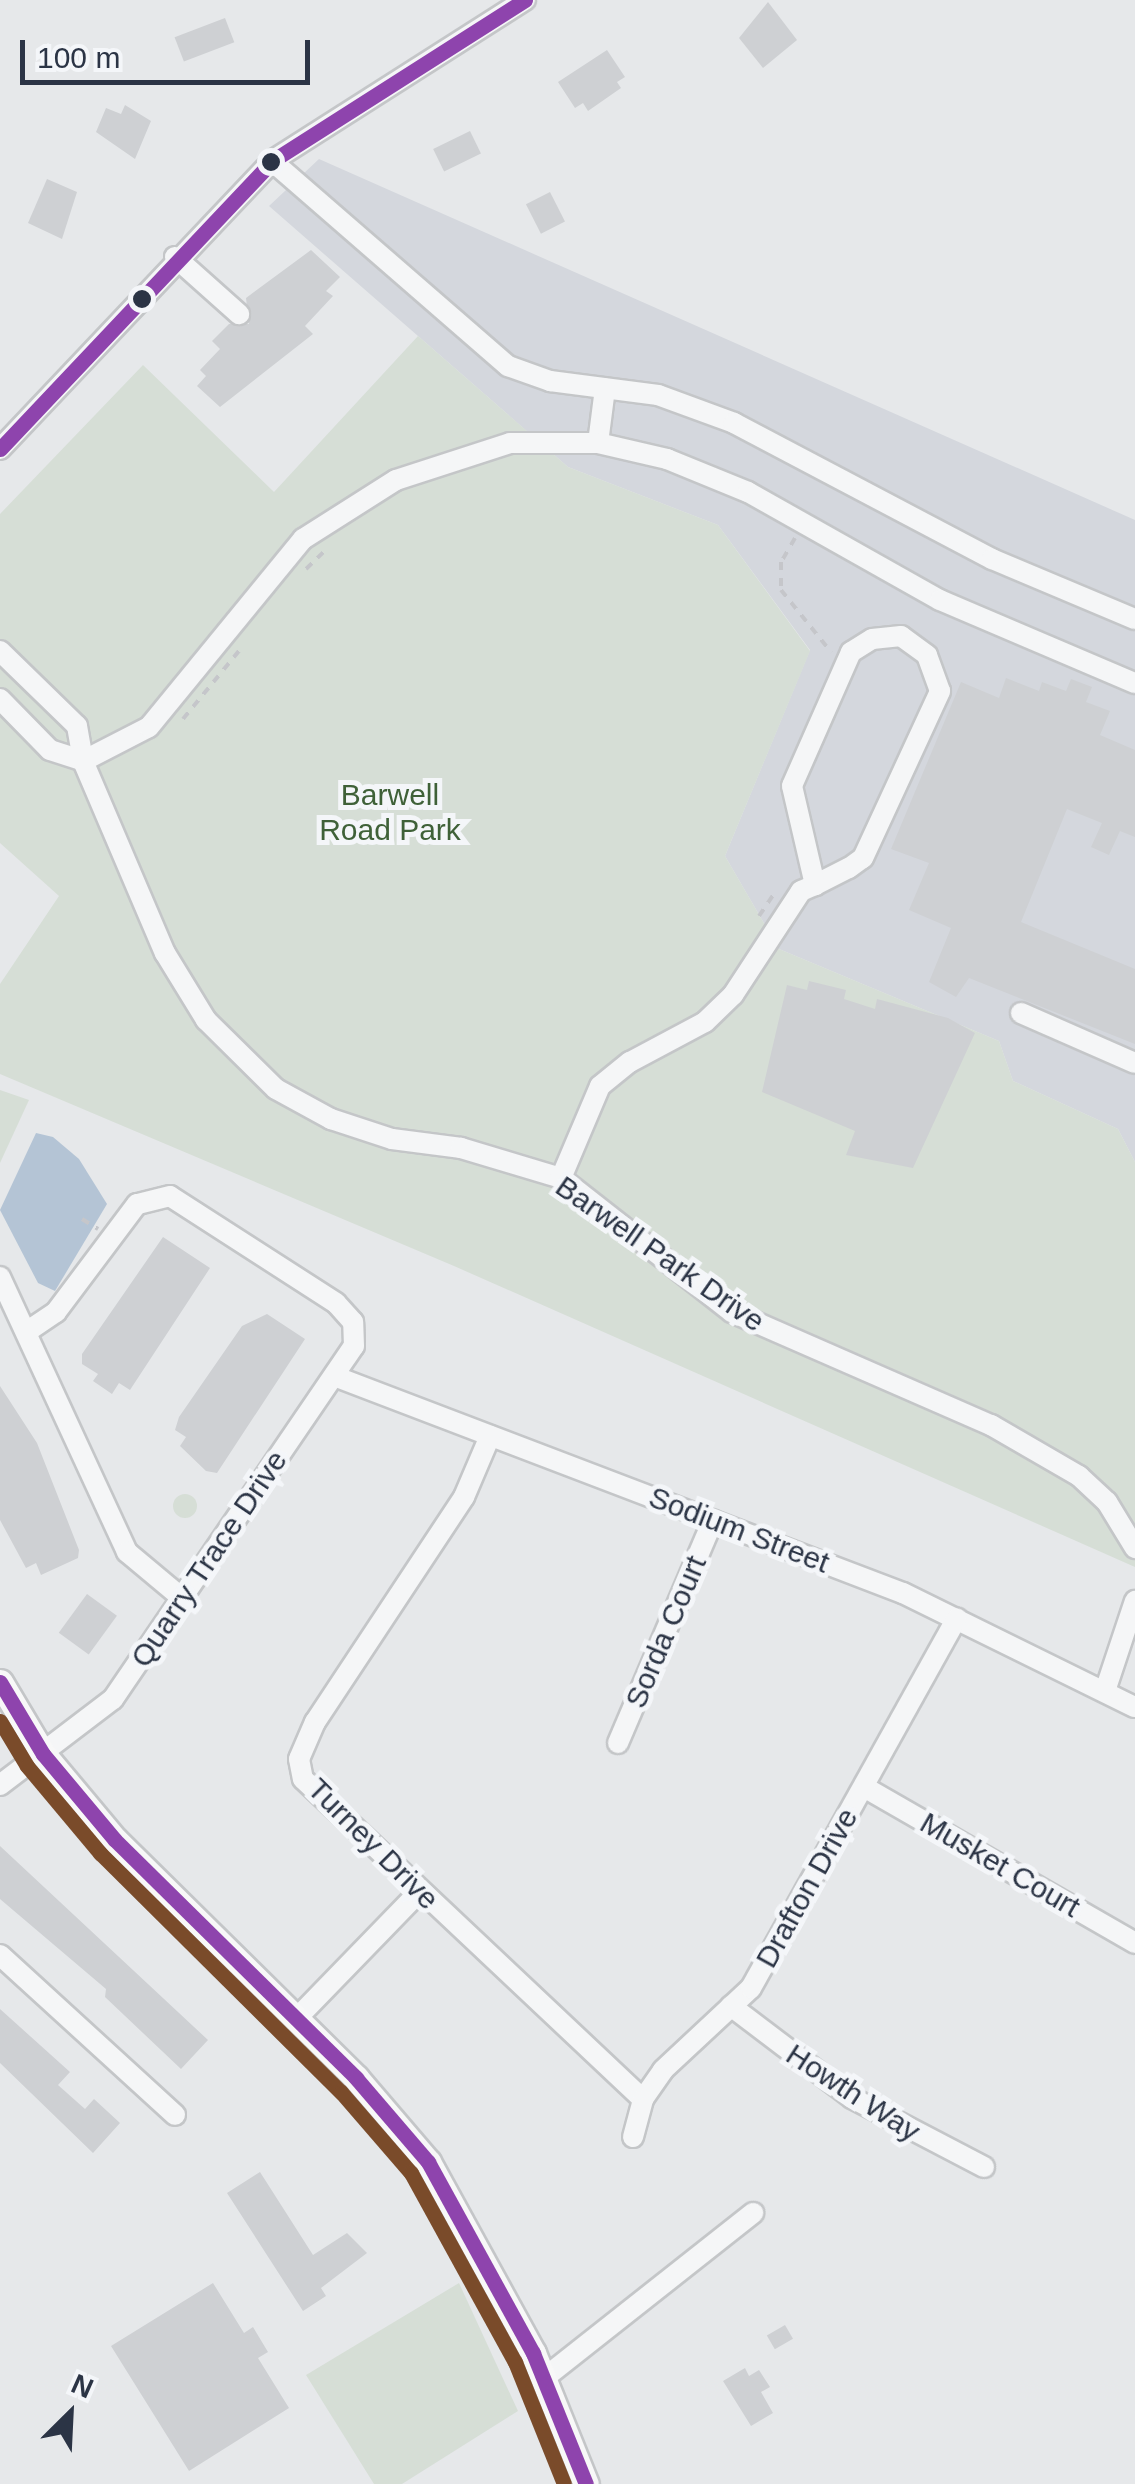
<!DOCTYPE html>
<html>
<head>
<meta charset="utf-8">
<style>
  body { margin:0 }
  #map { position:relative; width:1135px; height:2484px; overflow:hidden; background:#e6e8ea; font-family:Arial,sans-serif }
  div>[style] { position:absolute }
  [style*='--x'] { left:calc(var(--x)*1px); top:calc(var(--y)*1px); width:calc(var(--w)*1px); rotate:calc(var(--a)*1deg) }
  .built>* { inset:0; background:#d4d7dd }
  .green>* { inset:0; background:#d6ded6 }
  .round { border-radius:50% }
  .water>* { inset:0; background:#b4c4d5 }
  .building>* { inset:0; background:#ced0d3; transform-origin:0 0 }
  .path>* { height:4px; margin-top:-2px; transform-origin:0; background:repeating-linear-gradient(90deg,#c5c6ca 0 8px,transparent 0 16px) }
  .roads { filter:drop-shadow(2px 0 #c4c6c8) drop-shadow(-2px 0 #c4c6c8) drop-shadow(0 2px #c4c6c8) drop-shadow(0 -2px #c4c6c8) }
  .minor>* { height:20px; margin:-10px; padding:0 10px; transform-origin:10px; border-radius:10px; background:#f5f6f7 }
  .major>* { height:25px; margin:-12.5px; padding:0 12.5px; transform-origin:12.5px; border-radius:12.5px; background:#f8f8f8 }
  .bus-1>* { height:15px; margin:-7.5px; padding:0 7.5px; transform-origin:7.5px; border-radius:7.5px; background:#8e44ad }
  .bus-2>* { height:15px; margin:-7.5px; padding:0 7.5px; transform-origin:7.5px; border-radius:7.5px; background:#7a4b2a }
  .dots>* { width:28px; height:28px; translate:-50% -50%; box-sizing:border-box; border:5px solid #f4f6f9; border-radius:50% }
  span { translate:-50% -50%; white-space:nowrap; text-align:center; line-height:1.15; -webkit-text-stroke:10px #f4f6f9; paint-order:stroke }
  .park-label { font-size:30px; color:#3f6138 }
  .street-label { font-size:30px; color:#2b3445 }
  .north { position:absolute; left:20px; top:2364px; width:100px; height:100px; -webkit-text-stroke:8px #f4f6f9; paint-order:stroke; rotate:24deg; font-size:28px; font-weight:700; line-height:40px; text-align:center; color:#2b3445 }
  .north::after { content:''; display:block; margin:auto; width:35px; height:45px; background:#2b3445; clip-path:polygon(50% 0,100% 100%,50% 72%,0 100%) }
  .scale { position:absolute; left:20px; top:40px; width:290px; height:45px; box-sizing:border-box; border:5px solid #2b3445; border-top:0; padding-left:12px; font-size:30px; line-height:35px; white-space:nowrap; color:#2b3445; -webkit-text-stroke:8px #f4f6f9; paint-order:stroke }
</style>
</head>
<body>
<div id="map">
  <div class="built">
    <i style="clip-path:polygon(319px 159px,1135px 520px,1135px 1162px,1118px 1129px,1013px 1081px,999px 1041px,779px 949px,725px 856px,810px 650px,718px 525px,568px 467px,269px 206px)"></i>
  </div>
  <div class="green">
    <i style="clip-path:polygon(418px 336px,568px 467px,718px 525px,810px 651px,725px 856px,779px 949px,999px 1041px,1013px 1081px,1118px 1129px,1135px 1162px,1135px 1567px,454px 1266px,0 1074px,0 984px,59px 896px,0 843px,0 514px,143px 365px,274px 492px)"></i>
    <i style="clip-path:polygon(0 1090px,29px 1100px,0 1163px)"></i>
    <i class="round" style="left:173px;top:1494px;width:24px;height:24px"></i>
    <i style="clip-path:polygon(459px 2283px,518px 2411px,402px 2484px,374px 2484px,306px 2375px)"></i>
  </div>
  <div class="water">
    <i style="clip-path:polygon(36px 1133px,53px 1137px,79px 1159px,107px 1204px,55px 1291px,38px 1283px,0 1210px)"></i>
  </div>
  <div class="building">
    <i style="clip-path:polygon(768px 2px,797px 40px,763px 68px,739px 38px)"></i>
    <i style="left:225px;top:18px;width:26px;height:54px;rotate:69deg"></i>
    <i style="clip-path:polygon(607px 50px,625px 77px,617px 82px,621px 88px,588px 111px,583px 103px,575px 108px,558px 82px)"></i>
    <i style="clip-path:polygon(125px 105px,151px 121px,135px 159px,96px 132px,106px 108px,121px 114px)"></i>
    <i style="left:470px;top:131px;width:25px;height:41px;rotate:64deg"></i>
    <i style="clip-path:polygon(47px 179px,77px 192px,62px 239px,28px 223px)"></i>
    <i style="left:550px;top:192px;width:33px;height:27px;rotate:63deg"></i>
    <i style="clip-path:polygon(311px 250px,340px 277px,326px 291px,333px 296px,305px 326px,313px 334px,220px 407px,197px 386px,206px 376px,200px 370px,220px 349px,212px 341px,229px 324px,249px 324px,246px 298px)"></i>
    <i style="clip-path:polygon(1006px 678px,1039px 691px,1042px 682px,1066px 691px,1071px 679px,1092px 687px,1086px 702px,1110px 711px,1100px 735px,1135px 750px,1135px 837px,1120px 831px,1109px 855px,1091px 847px,1102px 823px,1067px 809px,1021px 922px,1135px 969px,1135px 1044px,969px 978px,956px 997px,929px 982px,951px 928px,909px 910px,929px 863px,891px 849px,961px 682px,999px 698px)"></i>
    <i style="clip-path:polygon(809px 981px,846px 990px,844px 999px,875px 1009px,877px 999px,948px 1018px,975px 1033px,913px 1168px,846px 1155px,855px 1131px,762px 1092px,787px 985px,807px 990px)"></i>
    <i style="clip-path:polygon(163px 1237px,210px 1268px,130px 1390px,119px 1383px,112px 1394px,93px 1381px,98px 1374px,82px 1364px,82px 1354px)"></i>
    <i style="clip-path:polygon(267px 1314px,305px 1339px,217px 1473px,206px 1471px,180px 1446px,186px 1437px,175px 1430px,179px 1417px,242px 1326px)"></i>
    <i style="clip-path:polygon(0 1386px,37px 1443px,79px 1550px,78px 1558px,41px 1575px,36px 1563px,26px 1568px,0 1520px)"></i>
    <i style="left:87px;top:1594px;width:37px;height:48px;rotate:36deg"></i>
    <i style="clip-path:polygon(0 1846px,208px 2040px,181px 2069px,105px 1997px,106px 1989px,0 1899px)"></i>
    <i style="clip-path:polygon(0 2009px,70px 2072px,58px 2085px,85px 2109px,94px 2099px,120px 2123px,93px 2153px,0 2063px)"></i>
    <i style="clip-path:polygon(260px 2172px,313px 2255px,347px 2233px,367px 2253px,321px 2288px,326px 2296px,303px 2311px,227px 2193px)"></i>
    <i style="clip-path:polygon(213px 2283px,244px 2333px,253px 2327px,268px 2352px,258px 2358px,289px 2408px,189px 2471px,111px 2346px)"></i>
    <i style="left:785px;top:2325px;width:16px;height:21px;rotate:60deg"></i>
    <i style="clip-path:polygon(745px 2368px,749px 2376px,759px 2370px,770px 2387px,761px 2392px,773px 2413px,751px 2426px,723px 2381px)"></i>
  </div>
  <div class="path">
    <i style="--x:795;--y:538;--w:28;--a:120"></i>
    <i style="--x:781;--y:562;--w:28;--a:90"></i>
    <i style="--x:781;--y:590;--w:80;--a:51.1"></i>
    <i style="--x:306;--y:569;--w:30;--a:-44"></i>
    <i style="--x:183;--y:719;--w:94;--a:-50.6"></i>
    <i style="--x:759;--y:916;--w:30;--a:-56"></i>
    <i style="--x:82;--y:1219;--w:19;--a:32"></i>
  </div>
  <div class="roads">
    <div class="minor">
      <i style="--x:272;--y:161;--w:313;--a:41"></i>
      <i style="--x:508;--y:366;--w:45;--a:19.7"></i>
      <i style="--x:550;--y:381;--w:109;--a:7.4"></i>
      <i style="--x:658;--y:395;--w:81;--a:20.2"></i>
      <i style="--x:734;--y:423;--w:292;--a:27.8"></i>
      <i style="--x:992;--y:559;--w:155;--a:22.8"></i>
      <i style="--x:175;--y:257;--w:86;--a:41.7"></i>
      <i style="--x:598;--y:443;--w:55;--a:-82.7"></i>
      <i style="--x:0;--y:449;--w:396;--a:-46.6"></i>
      <i style="--x:272;--y:161;--w:300;--a:-32.5"></i>
      <i style="--x:0;--y:651;--w:107;--a:44.2"></i>
      <i style="--x:77;--y:726;--w:36;--a:80"></i>
      <i style="--x:83;--y:761;--w:209;--a:66.9"></i>
      <i style="--x:165;--y:953;--w:79;--a:58.5"></i>
      <i style="--x:206;--y:1020;--w:98;--a:44.6"></i>
      <i style="--x:276;--y:1089;--w:63;--a:28.6"></i>
      <i style="--x:331;--y:1119;--w:64;--a:18.2"></i>
      <i style="--x:392;--y:1139;--w:70;--a:7.4"></i>
      <i style="--x:461;--y:1148;--w:104;--a:16.7"></i>
      <i style="--x:561;--y:1178;--w:217;--a:38.1"></i>
      <i style="--x:732;--y:1312;--w:283;--a:23.6"></i>
      <i style="--x:991;--y:1425;--w:102;--a:30.1"></i>
      <i style="--x:1079;--y:1476;--w:38;--a:43"></i>
      <i style="--x:1107;--y:1502;--w:54;--a:58.7"></i>
      <i style="--x:0;--y:699;--w:71;--a:45.6"></i>
      <i style="--x:50;--y:750;--w:35;--a:18"></i>
      <i style="--x:83;--y:761;--w:74;--a:-27.3"></i>
      <i style="--x:149;--y:727;--w:243;--a:-50.7"></i>
      <i style="--x:303;--y:539;--w:110;--a:-32.4"></i>
      <i style="--x:396;--y:480;--w:120;--a:-18"></i>
      <i style="--x:510;--y:443;--w:88;--a:0"></i>
      <i style="--x:598;--y:443;--w:71;--a:13.1"></i>
      <i style="--x:667;--y:459;--w:87;--a:22.2"></i>
      <i style="--x:748;--y:492;--w:220;--a:29.4"></i>
      <i style="--x:940;--y:600;--w:212;--a:23.1"></i>
      <i style="--x:1021;--y:1013;--w:124;--a:23.7"></i>
      <i style="--x:561;--y:1178;--w:100;--a:-67"></i>
      <i style="--x:600;--y:1086;--w:38;--a:-39"></i>
      <i style="--x:630;--y:1062;--w:85;--a:-28.1"></i>
      <i style="--x:705;--y:1022;--w:39;--a:-44"></i>
      <i style="--x:733;--y:995;--w:124;--a:-56.8"></i>
      <i style="--x:801;--y:891;--w:15;--a:-23"></i>
      <i style="--x:815;--y:885;--w:38;--a:-27"></i>
      <i style="--x:849;--y:868;--w:17;--a:-36"></i>
      <i style="--x:863;--y:858;--w:184;--a:-65.2"></i>
      <i style="--x:940;--y:691;--w:38;--a:-110"></i>
      <i style="--x:927;--y:655;--w:32;--a:-144"></i>
      <i style="--x:901;--y:636;--w:29;--a:174"></i>
      <i style="--x:872;--y:639;--w:25;--a:148"></i>
      <i style="--x:851;--y:652;--w:146;--a:113.8"></i>
      <i style="--x:792;--y:786;--w:102;--a:76.9"></i>
      <i style="--x:0;--y:1277;--w:303;--a:65.2"></i>
      <i style="--x:127;--y:1552;--w:72;--a:39.9"></i>
      <i style="--x:334;--y:1376;--w:609;--a:20.88"></i>
      <i style="--x:903;--y:1593;--w:258;--a:26.2"></i>
      <i style="--x:490;--y:1436;--w:66;--a:113.1"></i>
      <i style="--x:464;--y:1497;--w:270;--a:123.5"></i>
      <i style="--x:315;--y:1722;--w:40;--a:113.4"></i>
      <i style="--x:299;--y:1759;--w:20;--a:79"></i>
      <i style="--x:303;--y:1779;--w:467;--a:43.3"></i>
      <i style="--x:1105;--y:1691;--w:95;--a:-71.6"></i>
      <i style="--x:618;--y:1743;--w:242;--a:-66.9"></i>
      <i style="--x:0;--y:1785;--w:142;--a:-37.3"></i>
      <i style="--x:113;--y:1699;--w:427;--a:-55.7"></i>
      <i style="--x:354;--y:1346;--w:24;--a:-92"></i>
      <i style="--x:353;--y:1322;--w:25;--a:-132"></i>
      <i style="--x:336;--y:1303;--w:197;--a:-147.2"></i>
      <i style="--x:170;--y:1196;--w:34;--a:166"></i>
      <i style="--x:137;--y:1204;--w:135;--a:126.9"></i>
      <i style="--x:56;--y:1312;--w:36;--a:146"></i>
      <i style="--x:864;--y:1787;--w:313;--a:29.9"></i>
      <i style="--x:0;--y:1955;--w:237;--a:42.4"></i>
      <i style="--x:731;--y:2006;--w:152;--a:37.2"></i>
      <i style="--x:852;--y:2098;--w:149;--a:27.6"></i>
      <i style="--x:296;--y:2019;--w:178;--a:-45.9"></i>
      <i style="--x:633;--y:2137;--w:39;--a:-75"></i>
      <i style="--x:643;--y:2099;--w:35;--a:-55"></i>
      <i style="--x:663;--y:2070;--w:120;--a:-43"></i>
      <i style="--x:751;--y:1988;--w:423;--a:-60.9"></i>
      <i style="--x:543;--y:2379;--w:268;--a:-38.3"></i>
    </div>
    <div class="major">
      <i style="--x:0;--y:1682;--w:84;--a:59.2"></i>
      <i style="--x:43;--y:1754;--w:112;--a:50.1"></i>
      <i style="--x:115;--y:1840;--w:339;--a:44.6"></i>
      <i style="--x:356;--y:2078;--w:111;--a:49.4"></i>
      <i style="--x:428;--y:2162;--w:218;--a:61.2"></i>
      <i style="--x:533;--y:2353;--w:141;--a:68"></i>
    </div>
  </div>
  <div class="bus-1">
    <i style="--x:0;--y:449;--w:396;--a:-46.6"></i>
    <i style="--x:272;--y:161;--w:300;--a:-32.5"></i>
    <i style="--x:0;--y:1682;--w:84;--a:59.2"></i>
    <i style="--x:43;--y:1754;--w:112;--a:50.1"></i>
    <i style="--x:115;--y:1840;--w:339;--a:44.6"></i>
    <i style="--x:356;--y:2078;--w:111;--a:49.4"></i>
    <i style="--x:428;--y:2162;--w:218;--a:61.2"></i>
    <i style="--x:533;--y:2353;--w:141;--a:68"></i>
  </div>
  <div class="bus-2">
    <i style="--x:0;--y:1721;--w:52;--a:59"></i>
    <i style="--x:27;--y:1766;--w:114;--a:50"></i>
    <i style="--x:100;--y:1853;--w:339;--a:44.8"></i>
    <i style="--x:341;--y:2092;--w:107;--a:49.2"></i>
    <i style="--x:411;--y:2173;--w:216;--a:61.2"></i>
    <i style="--x:515;--y:2362;--w:131;--a:68.1"></i>
  </div>
  <div class="dots">
    <i style="left:271px;top:162px;background:#2b3445"></i>
    <i style="left:142px;top:299px;background:#2b3445"></i>
  </div>
  <div class="park-label">
    <span style="left:390px;top:812px">Barwell<br>Road Park</span>
  </div>
  <div class="street-label">
    <span style="left:660px;top:1254px;rotate:35deg">Barwell Park Drive</span>
    <span style="left:739px;top:1530px;rotate:21deg">Sodium Street</span>
    <span style="left:209px;top:1559px;rotate:-56deg">Quarry Trace Drive</span>
    <span style="left:666px;top:1632px;rotate:-67deg">Sorda Court</span>
    <span style="left:373px;top:1844px;rotate:45deg">Turney Drive</span>
    <span style="left:1000px;top:1865px;rotate:30deg">Musket Court</span>
    <span style="left:807px;top:1888px;rotate:-61deg">Drafton Drive</span>
    <span style="left:853px;top:2093px;rotate:33deg">Howth Way</span>
  </div>
  <div class="north">N</div>
  <div class="scale">100 m</div>
</div>
</body>
</html>
